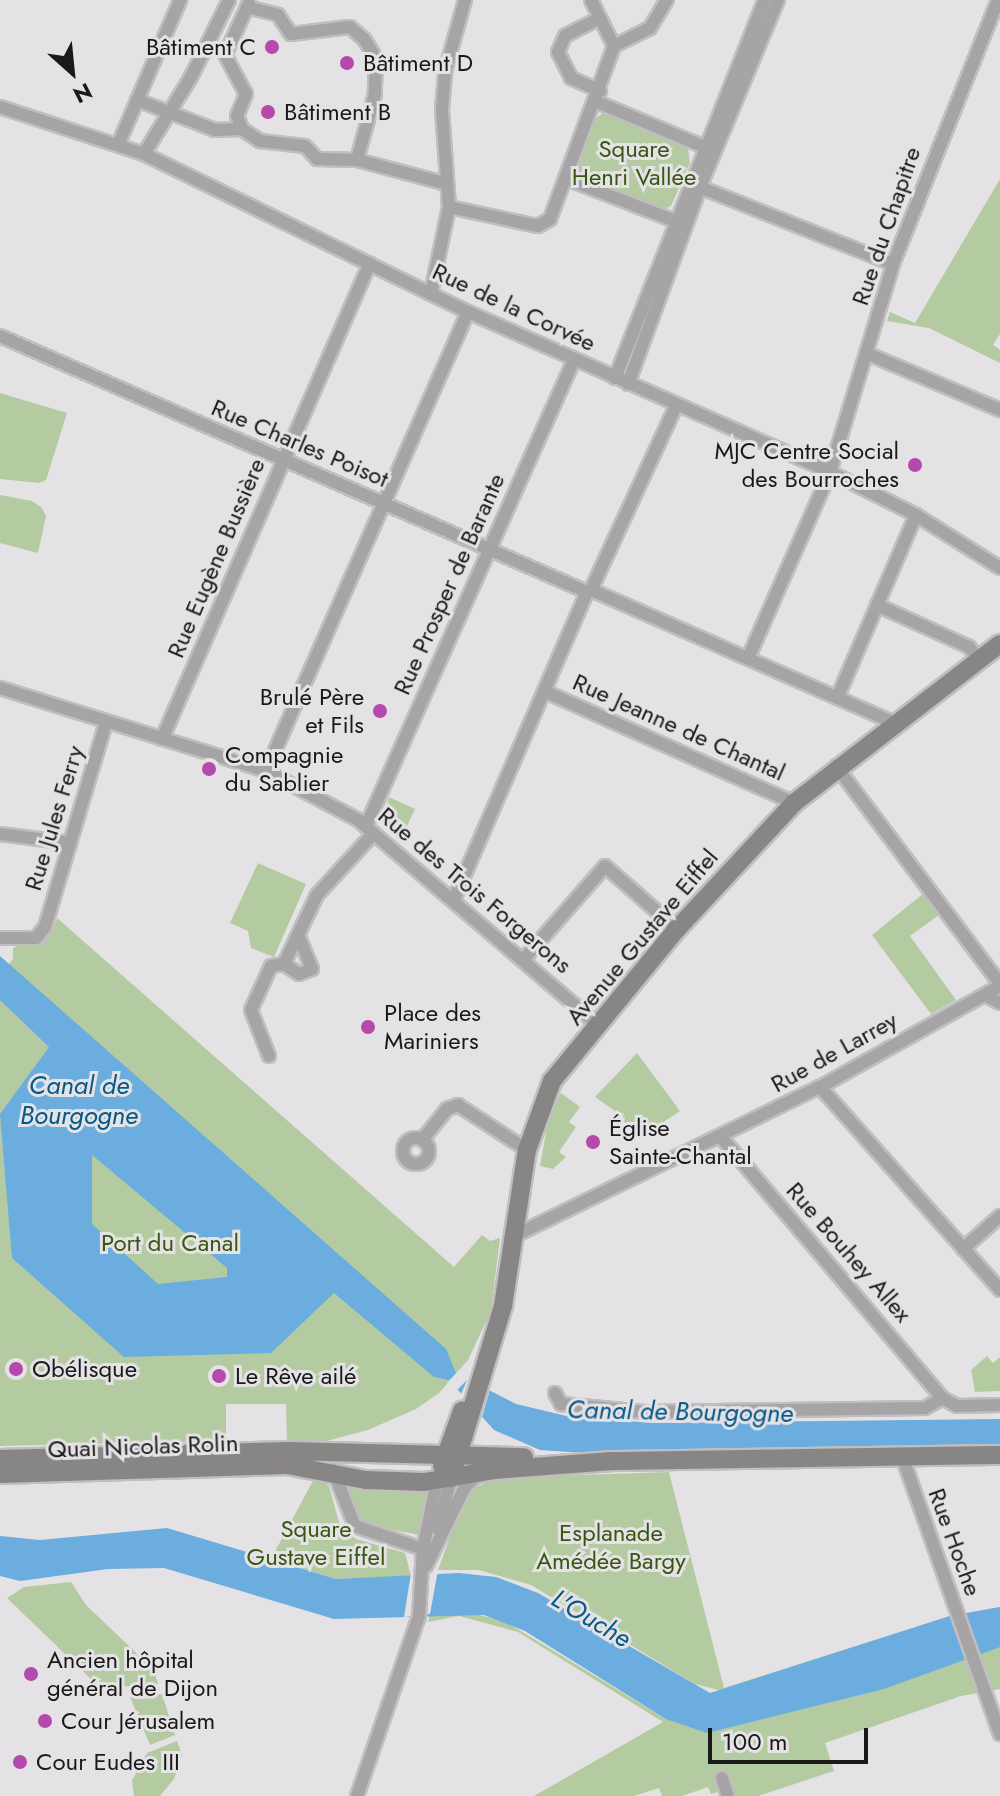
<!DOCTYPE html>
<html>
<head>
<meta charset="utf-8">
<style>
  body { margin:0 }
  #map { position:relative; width:1000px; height:1796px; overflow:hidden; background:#e5e2e5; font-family:Jost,sans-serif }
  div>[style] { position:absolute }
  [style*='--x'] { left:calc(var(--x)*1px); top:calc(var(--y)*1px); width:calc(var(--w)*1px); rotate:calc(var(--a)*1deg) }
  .green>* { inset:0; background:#b4cba2 }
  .water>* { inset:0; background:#6aadde }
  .pier>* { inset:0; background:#e5e2e5 }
  .roads { filter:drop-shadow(2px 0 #c0bec0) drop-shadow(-2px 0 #c0bec0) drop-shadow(0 2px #c0bec0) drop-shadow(0 -2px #c0bec0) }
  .street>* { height:12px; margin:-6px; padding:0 6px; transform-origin:6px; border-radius:6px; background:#a6a4a4 }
  .street>.ring { margin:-6px; padding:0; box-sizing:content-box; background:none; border:12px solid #a6a4a4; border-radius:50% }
  .secondary>* { height:18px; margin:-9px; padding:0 9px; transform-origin:9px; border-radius:9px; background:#888585 }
  .dots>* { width:22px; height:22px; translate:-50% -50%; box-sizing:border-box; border:4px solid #e5e2e5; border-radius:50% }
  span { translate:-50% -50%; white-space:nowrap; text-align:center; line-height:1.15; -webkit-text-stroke:6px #e5e2e5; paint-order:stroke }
  .poi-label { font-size:24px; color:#1a191a }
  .right { translate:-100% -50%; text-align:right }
  .left { translate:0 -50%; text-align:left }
  .park-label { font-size:24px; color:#375710 }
  .street-label { font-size:24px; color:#1a191a }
  .water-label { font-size:26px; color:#045987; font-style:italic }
  .north { position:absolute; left:32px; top:32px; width:80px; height:80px; -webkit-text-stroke:6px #e5e2e5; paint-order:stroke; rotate:153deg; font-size:22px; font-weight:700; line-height:32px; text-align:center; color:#1a191a }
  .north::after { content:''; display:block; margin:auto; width:28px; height:36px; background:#1a191a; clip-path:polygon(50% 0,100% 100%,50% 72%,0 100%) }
  .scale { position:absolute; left:708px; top:1728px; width:160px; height:36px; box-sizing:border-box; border:4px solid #1a191a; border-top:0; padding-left:10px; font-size:24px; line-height:28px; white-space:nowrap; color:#1a191a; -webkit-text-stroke:6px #e5e2e5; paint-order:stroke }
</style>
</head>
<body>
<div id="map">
  <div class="green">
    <i style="clip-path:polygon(603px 113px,688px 148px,690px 163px,671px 206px,662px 210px,578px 179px,576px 169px,596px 118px)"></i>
    <i style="clip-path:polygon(1000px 179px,1000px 334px,993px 345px,1000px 350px,1000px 363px,929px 328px,887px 321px,890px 312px,915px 323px)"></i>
    <i style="clip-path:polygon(0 393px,67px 413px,46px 480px,39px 483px,0 479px)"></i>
    <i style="clip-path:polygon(0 495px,32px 501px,42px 508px,46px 516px,38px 553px,0 543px)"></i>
    <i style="clip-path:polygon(389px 797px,415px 809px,400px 841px,382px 825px)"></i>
    <i style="clip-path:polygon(258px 863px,306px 884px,274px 957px,251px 948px,248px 931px,230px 923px)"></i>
    <i style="clip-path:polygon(924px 893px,939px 915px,910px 936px,956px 1000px,931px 1014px,872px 935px)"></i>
    <i style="clip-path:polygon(57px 918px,454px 1267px,482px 1235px,490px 1241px,500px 1238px,491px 1311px,468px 1360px,439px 1393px,416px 1409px,368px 1430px,308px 1446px,287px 1446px,286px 1404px,226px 1404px,226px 1441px,0 1446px,0 974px,13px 959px,13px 948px,53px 929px)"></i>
    <i style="clip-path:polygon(637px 1053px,680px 1111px,641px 1137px,624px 1122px,625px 1118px,595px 1097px)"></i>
    <i style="clip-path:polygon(561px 1093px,580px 1107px,569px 1122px,576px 1127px,559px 1152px,566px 1157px,553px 1169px,540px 1166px,549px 1116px)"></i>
    <i style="clip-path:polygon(987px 1356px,993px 1363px,1000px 1357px,1000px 1391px,975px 1392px,971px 1370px)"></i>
    <i style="clip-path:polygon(669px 1472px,724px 1688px,950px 1616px,1000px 1607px,1000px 1689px,961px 1696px,825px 1743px,834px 1771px,758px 1796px,724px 1796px,721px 1791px,711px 1794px,708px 1787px,682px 1796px,662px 1796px,659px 1788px,634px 1796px,534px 1796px,663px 1722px,518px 1632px,459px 1616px,428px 1622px,430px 1614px,468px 1612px,506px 1622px,666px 1719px,719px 1690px,695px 1684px,531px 1585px,479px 1570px,438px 1570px,451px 1534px,474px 1488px,496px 1478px)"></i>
    <i style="clip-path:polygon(315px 1477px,329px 1486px,340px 1526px,356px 1539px,405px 1553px,411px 1576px,336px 1579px,271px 1559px)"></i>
    <i style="clip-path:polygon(344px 1481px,427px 1490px,419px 1535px,362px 1524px,355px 1518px)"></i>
    <i style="clip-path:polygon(71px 1582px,86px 1605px,154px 1670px,158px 1684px,108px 1688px,95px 1683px,7px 1598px,24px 1587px)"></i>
    <i style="clip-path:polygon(162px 1694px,175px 1735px,150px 1745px,130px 1697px)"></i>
    <i style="clip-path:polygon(177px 1741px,182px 1755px,174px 1779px,160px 1796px,134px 1796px,132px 1780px,147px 1753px)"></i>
  </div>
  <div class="water">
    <i style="clip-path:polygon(evenodd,0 956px,446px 1349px,456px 1373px,516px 1404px,575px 1418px,657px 1423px,1000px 1419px,1000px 1449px,598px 1454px,540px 1450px,494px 1430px,449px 1380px,434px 1377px,334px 1293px,271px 1353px,124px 1357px,12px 1258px,0 1114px,49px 1047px,0 1000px,0 956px,92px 1155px,227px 1268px,227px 1277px,158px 1284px,92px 1224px,92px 1155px)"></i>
    <i style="clip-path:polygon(167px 1528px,336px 1579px,459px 1573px,496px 1577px,538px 1593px,710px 1693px,950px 1616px,1000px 1607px,1000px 1647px,884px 1689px,707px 1733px,666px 1719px,525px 1631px,484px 1615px,334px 1619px,164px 1568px,108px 1569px,20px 1581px,0 1576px,0 1536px,40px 1540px)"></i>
  </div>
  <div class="pier">
    <i style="clip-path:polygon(459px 1370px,491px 1386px,481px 1421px,459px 1399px,467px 1380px,454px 1393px,447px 1383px)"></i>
    <i style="clip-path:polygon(438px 1570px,430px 1614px,404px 1617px,411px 1573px)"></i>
  </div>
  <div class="roads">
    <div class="street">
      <i style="--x:591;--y:0;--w:51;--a:63.4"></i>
      <i style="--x:247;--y:7;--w:32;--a:14"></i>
      <i style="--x:278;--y:15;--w:23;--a:56"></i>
      <i style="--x:291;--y:34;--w:59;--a:-6.8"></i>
      <i style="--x:350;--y:27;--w:18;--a:41"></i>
      <i style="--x:364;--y:39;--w:22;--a:58"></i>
      <i style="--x:376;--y:58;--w:36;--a:92"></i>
      <i style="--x:375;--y:94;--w:68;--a:105.3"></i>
      <i style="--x:600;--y:18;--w:39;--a:153"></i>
      <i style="--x:565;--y:36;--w:17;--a:114"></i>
      <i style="--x:558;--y:52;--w:29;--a:63"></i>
      <i style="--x:571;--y:78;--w:32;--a:24"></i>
      <i style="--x:137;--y:100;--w:84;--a:21"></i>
      <i style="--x:215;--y:130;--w:27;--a:-2"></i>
      <i style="--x:242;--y:129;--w:22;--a:34"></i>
      <i style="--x:260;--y:141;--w:45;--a:6.3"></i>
      <i style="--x:305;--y:146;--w:18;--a:47"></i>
      <i style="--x:317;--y:159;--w:40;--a:1.4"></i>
      <i style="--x:357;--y:160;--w:93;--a:14.9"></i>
      <i style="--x:597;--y:102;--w:125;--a:22.7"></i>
      <i style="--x:0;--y:107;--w:151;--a:18.1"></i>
      <i style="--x:144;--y:154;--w:360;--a:26"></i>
      <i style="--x:468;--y:312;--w:396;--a:23.8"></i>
      <i style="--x:830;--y:472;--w:96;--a:26.6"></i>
      <i style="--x:916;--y:515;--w:99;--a:32.2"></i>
      <i style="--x:242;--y:129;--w:14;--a:-111"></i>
      <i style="--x:237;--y:116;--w:24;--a:-68"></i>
      <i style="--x:246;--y:94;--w:44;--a:-118.3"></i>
      <i style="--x:225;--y:55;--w:57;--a:-65.2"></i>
      <i style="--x:118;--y:145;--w:158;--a:-66.8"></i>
      <i style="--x:144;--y:154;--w:90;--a:-58.6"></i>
      <i style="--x:191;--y:77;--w:86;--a:-63.7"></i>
      <i style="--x:567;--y:179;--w:124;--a:21.2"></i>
      <i style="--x:692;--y:184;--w:216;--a:21.7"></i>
      <i style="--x:449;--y:207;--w:91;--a:12.1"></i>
      <i style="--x:538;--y:226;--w:14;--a:-30"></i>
      <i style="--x:550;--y:219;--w:184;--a:-69.7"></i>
      <i style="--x:614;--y:46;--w:40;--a:-26.6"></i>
      <i style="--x:650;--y:28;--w:33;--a:-59"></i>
      <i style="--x:431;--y:293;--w:88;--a:-78.2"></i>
      <i style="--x:449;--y:207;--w:98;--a:-94.1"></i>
      <i style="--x:442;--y:109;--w:37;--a:-85"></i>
      <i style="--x:445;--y:72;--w:75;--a:-74.5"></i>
      <i style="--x:0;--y:336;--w:640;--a:23.56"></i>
      <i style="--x:587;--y:592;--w:335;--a:113.4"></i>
      <i style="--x:866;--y:353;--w:146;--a:23"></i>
      <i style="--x:615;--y:378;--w:407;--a:-68.4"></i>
      <i style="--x:628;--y:384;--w:210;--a:-69.9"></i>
      <i style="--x:700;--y:187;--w:203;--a:-67.4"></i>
      <i style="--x:676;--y:406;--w:198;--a:114.8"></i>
      <i style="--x:593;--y:586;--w:7;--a:63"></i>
      <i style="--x:596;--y:592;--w:323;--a:23.7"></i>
      <i style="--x:877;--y:605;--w:101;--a:24.5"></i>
      <i style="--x:969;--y:647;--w:16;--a:50"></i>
      <i style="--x:749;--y:656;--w:201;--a:-66.2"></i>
      <i style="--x:830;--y:472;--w:217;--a:-73.1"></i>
      <i style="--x:893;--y:264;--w:284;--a:-68.3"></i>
      <i style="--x:0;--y:688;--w:279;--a:17.3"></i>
      <i style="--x:266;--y:771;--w:104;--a:28"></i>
      <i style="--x:358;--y:820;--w:316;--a:40.5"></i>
      <i style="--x:546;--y:692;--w:272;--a:24.1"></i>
      <i style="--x:838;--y:696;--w:197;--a:-66.7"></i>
      <i style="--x:162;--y:739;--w:519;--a:-66.4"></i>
      <i style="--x:836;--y:766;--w:273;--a:53"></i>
      <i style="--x:266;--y:771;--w:501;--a:-66.25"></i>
      <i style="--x:366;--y:826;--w:510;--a:-65.95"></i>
      <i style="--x:0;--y:834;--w:70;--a:7.4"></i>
      <i style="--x:0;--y:938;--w:36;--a:0"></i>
      <i style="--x:36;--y:938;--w:14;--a:-51"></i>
      <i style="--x:45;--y:927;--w:214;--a:-73.4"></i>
      <i style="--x:524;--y:959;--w:123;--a:-48.9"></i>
      <i style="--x:605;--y:866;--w:96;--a:41.2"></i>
      <i style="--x:284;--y:964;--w:76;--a:-64.4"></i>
      <i style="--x:317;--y:895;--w:84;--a:-47.4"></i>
      <i style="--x:284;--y:964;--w:18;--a:34"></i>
      <i style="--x:299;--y:974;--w:14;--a:-21"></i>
      <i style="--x:312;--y:969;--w:35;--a:-112"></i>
      <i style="--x:985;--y:995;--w:17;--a:28"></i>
      <i style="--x:269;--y:1056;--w:49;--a:-111.4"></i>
      <i style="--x:251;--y:1010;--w:48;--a:-65.6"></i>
      <i style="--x:271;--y:966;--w:13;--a:-9"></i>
      <i style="--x:820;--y:1087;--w:271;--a:48.4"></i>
      <i style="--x:721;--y:1137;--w:342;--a:49.7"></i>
      <i class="ring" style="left:403px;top:1138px;width:14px;height:14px"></i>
      <i style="--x:422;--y:1140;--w:40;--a:-51"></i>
      <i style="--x:447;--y:1109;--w:12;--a:-20"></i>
      <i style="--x:458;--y:1105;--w:82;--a:33.1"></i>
      <i style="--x:514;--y:1236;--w:340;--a:-26"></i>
      <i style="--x:820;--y:1087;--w:206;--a:-29.3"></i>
      <i style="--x:963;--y:1249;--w:50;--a:-41.7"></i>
      <i style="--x:555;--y:1393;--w:13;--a:61"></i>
      <i style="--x:561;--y:1404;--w:84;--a:5.4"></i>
      <i style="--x:645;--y:1412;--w:280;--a:-0.8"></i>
      <i style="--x:925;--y:1408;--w:20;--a:-30"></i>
      <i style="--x:942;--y:1398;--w:17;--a:28"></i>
      <i style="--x:957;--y:1406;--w:43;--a:-1.3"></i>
      <i style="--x:902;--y:1456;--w:295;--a:70.6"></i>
      <i style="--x:333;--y:1470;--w:60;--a:68.6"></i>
      <i style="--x:355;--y:1526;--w:72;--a:18.7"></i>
      <i style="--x:438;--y:1529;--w:53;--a:-75.7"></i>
      <i style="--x:426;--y:1566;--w:88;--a:-63.7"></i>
      <i style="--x:465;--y:1487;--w:17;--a:-45"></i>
      <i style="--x:722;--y:1778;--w:19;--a:72"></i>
      <i style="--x:357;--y:1796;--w:190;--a:-71"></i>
      <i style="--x:419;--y:1616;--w:67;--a:-86.6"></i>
      <i style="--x:423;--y:1549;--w:69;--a:-78.4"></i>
    </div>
    <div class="secondary">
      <i style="--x:0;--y:1459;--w:289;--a:-1.6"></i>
      <i style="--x:289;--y:1451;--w:235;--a:1.5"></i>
      <i style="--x:442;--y:1466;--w:59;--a:-70"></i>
      <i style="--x:0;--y:1474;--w:287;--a:-1.8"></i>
      <i style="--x:287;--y:1465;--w:80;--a:10.8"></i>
      <i style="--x:366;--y:1480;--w:58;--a:2"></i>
      <i style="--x:424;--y:1482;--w:71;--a:-9.7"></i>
      <i style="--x:494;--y:1470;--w:118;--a:-4.4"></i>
      <i style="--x:612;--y:1461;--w:388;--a:-0.9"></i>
      <i style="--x:451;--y:1478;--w:180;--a:-73.2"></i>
      <i style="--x:503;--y:1306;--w:158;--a:-81.3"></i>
      <i style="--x:527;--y:1150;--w:73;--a:-70.1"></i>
      <i style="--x:552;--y:1081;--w:197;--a:-50.6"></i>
      <i style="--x:677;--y:929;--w:172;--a:-47.1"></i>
      <i style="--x:794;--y:803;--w:260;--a:-37.7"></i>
    </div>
  </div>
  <div class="dots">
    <i style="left:272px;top:47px;background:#b44aac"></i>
    <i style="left:347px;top:63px;background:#b44aac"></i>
    <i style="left:268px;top:112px;background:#b44aac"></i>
    <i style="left:915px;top:465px;background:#b44aac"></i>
    <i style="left:380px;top:711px;background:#b44aac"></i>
    <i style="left:209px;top:769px;background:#b44aac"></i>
    <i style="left:368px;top:1027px;background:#b44aac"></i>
    <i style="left:593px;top:1142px;background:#b44aac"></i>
    <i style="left:16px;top:1369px;background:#b44aac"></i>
    <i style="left:219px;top:1376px;background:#b44aac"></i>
    <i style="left:31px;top:1674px;background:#b44aac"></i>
    <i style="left:45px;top:1721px;background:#b44aac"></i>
    <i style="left:20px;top:1762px;background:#b44aac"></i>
  </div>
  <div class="poi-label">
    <span class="right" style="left:256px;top:47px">Bâtiment C</span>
    <span class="left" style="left:363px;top:63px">Bâtiment D</span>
    <span class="left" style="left:284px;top:112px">Bâtiment B</span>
    <span class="right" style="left:899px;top:465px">MJC Centre Social<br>des Bourroches</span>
    <span class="right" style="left:364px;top:711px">Brulé Père<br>et Fils</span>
    <span class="left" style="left:225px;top:769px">Compagnie<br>du Sablier</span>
    <span class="left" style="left:384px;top:1027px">Place des<br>Mariniers</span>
    <span class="left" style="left:609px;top:1142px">Église<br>Sainte-Chantal</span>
    <span class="left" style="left:32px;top:1369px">Obélisque</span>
    <span class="left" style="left:235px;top:1376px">Le Rêve ailé</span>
    <span class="left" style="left:47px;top:1674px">Ancien hôpital<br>général de Dijon</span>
    <span class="left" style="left:61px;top:1721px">Cour Jérusalem</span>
    <span class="left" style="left:36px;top:1762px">Cour Eudes III</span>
  </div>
  <div class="park-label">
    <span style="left:634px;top:163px">Square<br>Henri Vallée</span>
    <span style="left:170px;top:1243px">Port du Canal</span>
    <span style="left:316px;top:1543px">Square<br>Gustave Eiffel</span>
    <span style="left:611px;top:1547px">Esplanade<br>Amédée Bargy</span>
  </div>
  <div class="street-label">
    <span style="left:886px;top:226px;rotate:-71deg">Rue du Chapitre</span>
    <span style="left:514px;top:307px;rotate:25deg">Rue de la Corvée</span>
    <span style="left:300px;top:443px;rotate:23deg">Rue Charles Poisot</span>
    <span style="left:216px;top:558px;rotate:-67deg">Rue Eugène Bussière</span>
    <span style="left:449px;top:584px;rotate:-66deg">Rue Prosper de Barante</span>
    <span style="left:679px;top:727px;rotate:24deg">Rue Jeanne de Chantal</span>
    <span style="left:54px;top:818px;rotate:-73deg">Rue Jules Ferry</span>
    <span style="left:475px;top:890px;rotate:40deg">Rue des Trois Forgerons</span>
    <span style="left:642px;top:937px;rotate:-50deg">Avenue Gustave Eiffel</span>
    <span style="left:834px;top:1052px;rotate:-29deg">Rue de Larrey</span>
    <span style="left:849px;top:1252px;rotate:49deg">Rue Bouhey Allex</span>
    <span style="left:143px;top:1446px;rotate:-2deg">Quai Nicolas Rolin</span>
    <span style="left:955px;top:1542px;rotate:70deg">Rue Hoche</span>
  </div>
  <div class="water-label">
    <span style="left:79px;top:1101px">Canal de<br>Bourgogne</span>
    <span style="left:680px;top:1412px;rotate:1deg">Canal de Bourgogne</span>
    <span style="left:591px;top:1619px;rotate:31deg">L'Ouche</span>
  </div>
  <div class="north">N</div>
  <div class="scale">100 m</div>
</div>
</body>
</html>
